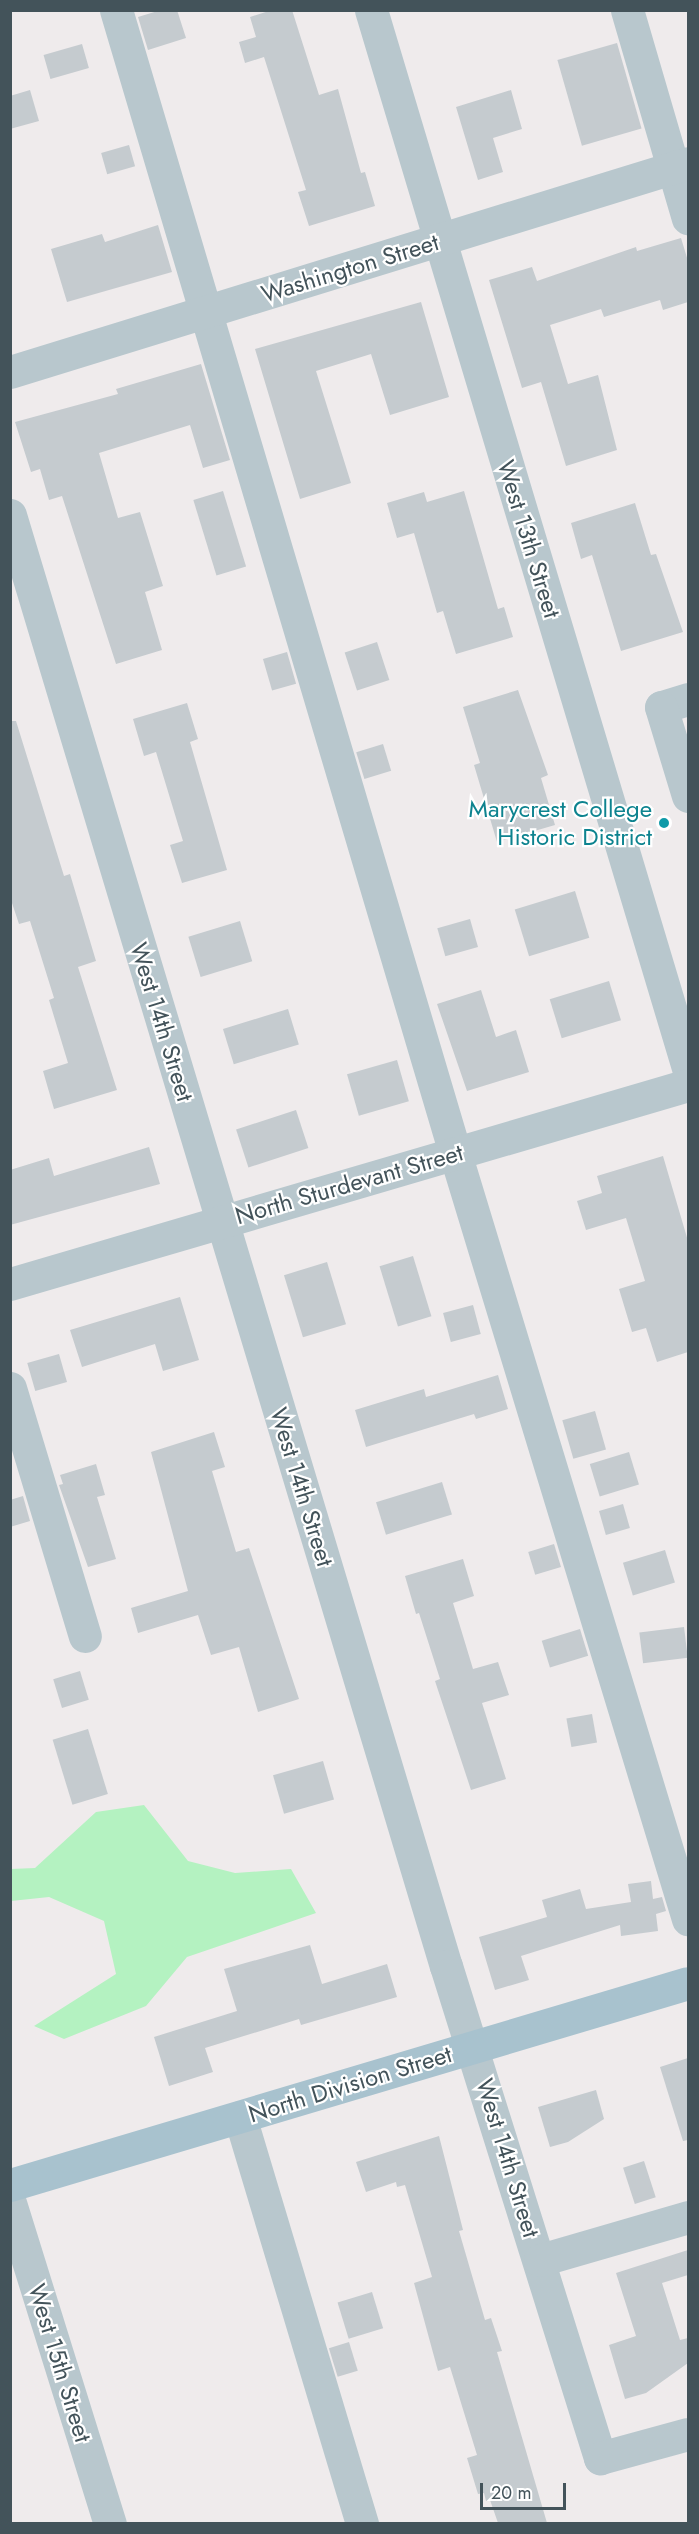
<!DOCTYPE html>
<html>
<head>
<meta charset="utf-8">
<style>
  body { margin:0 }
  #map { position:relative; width:699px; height:2534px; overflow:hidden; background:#efebec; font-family:Jost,sans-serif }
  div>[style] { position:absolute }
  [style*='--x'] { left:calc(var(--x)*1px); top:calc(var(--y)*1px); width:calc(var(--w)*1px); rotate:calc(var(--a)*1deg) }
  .green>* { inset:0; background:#b4f2c1 }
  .building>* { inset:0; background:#c5cbcf; transform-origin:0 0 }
  .minor>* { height:33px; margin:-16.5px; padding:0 16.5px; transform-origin:16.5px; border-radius:16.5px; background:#b8c7cd }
  .major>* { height:33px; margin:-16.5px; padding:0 16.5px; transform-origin:16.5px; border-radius:16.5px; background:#a8c2ce }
  .dots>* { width:16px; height:16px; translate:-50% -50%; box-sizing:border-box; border:3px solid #fff; border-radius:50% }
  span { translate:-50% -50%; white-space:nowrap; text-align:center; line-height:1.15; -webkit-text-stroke:4.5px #fff; paint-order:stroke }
  .street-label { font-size:24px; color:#43535a }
  .culture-label { font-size:24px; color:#0d838f }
  .right { translate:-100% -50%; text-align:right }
  .frame { position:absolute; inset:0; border:12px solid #43535a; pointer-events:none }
  .scale { position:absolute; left:480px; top:2483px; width:86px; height:27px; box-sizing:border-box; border:3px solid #43535a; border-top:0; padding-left:8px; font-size:18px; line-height:21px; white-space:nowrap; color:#43535a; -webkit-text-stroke:4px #fff; paint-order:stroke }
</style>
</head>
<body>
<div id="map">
  <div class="green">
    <i style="clip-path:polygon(144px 1805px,188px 1861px,235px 1873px,291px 1869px,316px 1913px,187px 1957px,146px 2006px,64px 2039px,34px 2026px,116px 1974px,104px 1921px,49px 1897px,11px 1901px,11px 1869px,35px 1868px,96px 1812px)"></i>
  </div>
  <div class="building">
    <i style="clip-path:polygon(161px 10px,177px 10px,186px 38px,148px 50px,138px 17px)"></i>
    <i style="clip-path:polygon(272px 10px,292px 10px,319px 95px,338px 89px,361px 173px,365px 172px,375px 206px,309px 226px,298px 192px,306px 190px,264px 57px,245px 63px,239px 42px,256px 37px,250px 17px)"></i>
    <i style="left:617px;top:43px;width:89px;height:62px;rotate:74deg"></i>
    <i style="left:82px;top:44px;width:25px;height:40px;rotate:74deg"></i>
    <i style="clip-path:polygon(30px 90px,39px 121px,10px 129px,10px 96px)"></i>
    <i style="clip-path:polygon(511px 90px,522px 129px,493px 138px,503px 172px,478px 180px,456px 107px)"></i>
    <i style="left:129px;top:145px;width:22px;height:29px;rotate:74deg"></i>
    <i style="clip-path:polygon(158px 225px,172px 272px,67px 302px,51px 249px,102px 234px,105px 242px)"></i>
    <i style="clip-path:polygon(681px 238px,688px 261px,688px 302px,663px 310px,660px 300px,604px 317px,601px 309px,550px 325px,568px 384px,598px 375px,617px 450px,566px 466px,541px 382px,522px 388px,489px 280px,532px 267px,537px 281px,636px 247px,637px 251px)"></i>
    <i style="clip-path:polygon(421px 302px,449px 397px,390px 415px,371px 354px,316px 371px,351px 483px,300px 499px,255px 349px)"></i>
    <i style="clip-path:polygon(201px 364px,230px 460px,203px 468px,190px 425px,99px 453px,118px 518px,140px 512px,163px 586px,145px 592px,162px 650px,116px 664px,62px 496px,49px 500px,40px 469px,31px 472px,15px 422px,118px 394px,116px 389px)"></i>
    <i style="left:223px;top:491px;width:79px;height:31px;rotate:73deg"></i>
    <i style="clip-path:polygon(464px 491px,498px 609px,504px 607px,513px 637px,456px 654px,443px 611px,437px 613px,414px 533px,397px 538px,387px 503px,424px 492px,427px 502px)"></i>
    <i style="clip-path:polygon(635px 503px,651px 555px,656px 554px,683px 632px,621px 651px,592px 555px,581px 559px,571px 523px)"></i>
    <i style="left:377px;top:642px;width:40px;height:34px;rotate:72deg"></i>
    <i style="left:287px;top:652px;width:33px;height:25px;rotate:74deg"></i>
    <i style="clip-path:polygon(518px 690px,548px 775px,541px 778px,555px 825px,497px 842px,474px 765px,480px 763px,463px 707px)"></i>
    <i style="clip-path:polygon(187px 703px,198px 739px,190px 742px,227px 870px,182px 883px,170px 845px,183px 841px,156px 752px,144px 756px,133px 719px)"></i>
    <i style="clip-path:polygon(10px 721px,16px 721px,64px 876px,70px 874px,96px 961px,78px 967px,117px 1090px,54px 1109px,43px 1071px,68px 1063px,49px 1000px,54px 998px,30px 921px,19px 924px,10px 897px)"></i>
    <i style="left:383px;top:744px;width:28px;height:28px;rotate:73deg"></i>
    <i style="left:575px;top:891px;width:49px;height:63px;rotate:73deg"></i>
    <i style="left:470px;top:919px;width:29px;height:34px;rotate:74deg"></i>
    <i style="left:240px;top:921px;width:42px;height:54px;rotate:73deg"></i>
    <i style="left:609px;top:981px;width:41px;height:62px;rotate:73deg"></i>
    <i style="clip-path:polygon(481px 990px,496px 1037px,516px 1030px,529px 1072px,467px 1091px,437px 1004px)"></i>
    <i style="left:288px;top:1009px;width:37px;height:68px;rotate:73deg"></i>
    <i style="left:397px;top:1060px;width:43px;height:52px;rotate:74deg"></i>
    <i style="left:296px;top:1110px;width:40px;height:63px;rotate:72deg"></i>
    <i style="clip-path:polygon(149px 1147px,160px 1184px,10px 1225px,10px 1170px,49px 1158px,54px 1176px)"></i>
    <i style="clip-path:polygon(663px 1156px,688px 1241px,688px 1352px,657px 1362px,646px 1328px,632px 1332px,619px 1289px,645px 1281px,626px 1218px,586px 1230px,577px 1201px,602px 1193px,597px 1176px)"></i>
    <i style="left:413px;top:1256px;width:63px;height:35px;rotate:73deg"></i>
    <i style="left:327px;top:1262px;width:65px;height:45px;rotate:73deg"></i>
    <i style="clip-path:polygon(180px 1297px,199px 1360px,163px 1371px,155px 1344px,82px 1367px,70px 1330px)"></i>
    <i style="left:473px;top:1305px;width:30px;height:31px;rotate:75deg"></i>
    <i style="left:59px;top:1354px;width:29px;height:33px;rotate:74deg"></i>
    <i style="clip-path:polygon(498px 1375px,508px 1409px,476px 1419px,474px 1414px,366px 1447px,355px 1410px,424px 1389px,426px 1397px)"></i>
    <i style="left:595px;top:1411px;width:40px;height:34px;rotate:74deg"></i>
    <i style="clip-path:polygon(214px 1432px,225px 1467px,212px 1471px,236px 1552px,249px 1548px,299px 1699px,258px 1712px,239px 1647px,211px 1655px,198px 1615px,138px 1633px,131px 1608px,188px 1591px,151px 1452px)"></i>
    <i style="left:629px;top:1452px;width:34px;height:41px;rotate:73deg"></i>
    <i style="clip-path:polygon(96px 1464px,105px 1495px,97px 1497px,116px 1559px,88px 1567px,59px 1485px,63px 1484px,60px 1475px)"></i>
    <i style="left:442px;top:1482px;width:34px;height:69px;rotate:73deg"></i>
    <i style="clip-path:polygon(23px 1496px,30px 1521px,10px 1527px,10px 1500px)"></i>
    <i style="left:623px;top:1504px;width:25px;height:25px;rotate:74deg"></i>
    <i style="left:554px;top:1544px;width:24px;height:27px;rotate:73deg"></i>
    <i style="left:665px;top:1550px;width:34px;height:44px;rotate:73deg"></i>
    <i style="clip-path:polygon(463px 1559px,474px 1596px,453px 1603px,473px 1669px,498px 1662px,509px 1695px,482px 1703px,506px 1779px,471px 1790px,435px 1681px,440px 1679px,419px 1613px,416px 1614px,405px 1576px)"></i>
    <i style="left:684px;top:1627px;width:31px;height:45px;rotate:83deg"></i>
    <i style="left:580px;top:1629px;width:28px;height:40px;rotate:73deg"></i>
    <i style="left:80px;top:1671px;width:30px;height:28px;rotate:73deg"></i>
    <i style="left:592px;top:1714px;width:29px;height:26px;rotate:80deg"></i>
    <i style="left:88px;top:1729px;width:68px;height:37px;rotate:73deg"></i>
    <i style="left:323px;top:1761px;width:40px;height:52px;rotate:74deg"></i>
    <i style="clip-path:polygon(651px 1881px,653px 1899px,662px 1897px,666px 1911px,656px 1914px,658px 1931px,621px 1936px,620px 1925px,521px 1956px,529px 1980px,495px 1990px,479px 1937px,547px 1917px,542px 1900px,580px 1889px,586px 1909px,631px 1902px,628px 1884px)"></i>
    <i style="clip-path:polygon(310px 1945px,322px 1984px,387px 1964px,397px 1997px,301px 2025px,299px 2019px,205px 2048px,213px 2072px,169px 2086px,154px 2037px,237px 2011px,224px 1969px)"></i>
    <i style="clip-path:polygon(688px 2058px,688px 2140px,683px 2141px,660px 2067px)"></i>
    <i style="clip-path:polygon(596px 2090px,604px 2119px,568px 2142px,550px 2147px,538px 2107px)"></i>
    <i style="clip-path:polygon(439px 2136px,463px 2230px,459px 2231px,485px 2320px,491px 2318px,502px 2351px,497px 2352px,547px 2523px,498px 2523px,490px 2500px,486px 2501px,484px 2493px,478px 2494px,467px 2458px,477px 2455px,450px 2367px,438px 2371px,414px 2283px,432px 2277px,405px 2185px,397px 2187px,396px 2182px,366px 2192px,356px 2162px)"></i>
    <i style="left:644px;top:2161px;width:38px;height:22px;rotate:72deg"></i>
    <i style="clip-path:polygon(688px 2250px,688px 2275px,662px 2283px,680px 2340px,688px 2338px,688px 2363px,646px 2393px,625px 2399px,609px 2345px,636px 2336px,616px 2273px)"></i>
    <i style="left:372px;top:2292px;width:38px;height:36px;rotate:73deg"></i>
    <i style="left:349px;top:2342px;width:30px;height:21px;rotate:73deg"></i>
  </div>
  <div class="minor">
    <i style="--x:116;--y:10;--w:1192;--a:73.48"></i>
    <i style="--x:455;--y:1153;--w:801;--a:73.08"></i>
    <i style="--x:371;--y:10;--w:1104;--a:73.32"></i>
    <i style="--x:627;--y:10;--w:217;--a:73.7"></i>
    <i style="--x:10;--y:372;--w:709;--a:-17.13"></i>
    <i style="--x:10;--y:515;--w:1515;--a:73.28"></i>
    <i style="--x:446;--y:1966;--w:516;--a:72.62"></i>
    <i style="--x:600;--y:2458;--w:91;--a:-15.3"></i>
    <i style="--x:688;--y:699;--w:28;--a:163"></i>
    <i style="--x:661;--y:707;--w:93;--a:73.1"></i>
    <i style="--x:10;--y:1284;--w:707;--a:-16.36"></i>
    <i style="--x:10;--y:1388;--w:259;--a:73.2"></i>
    <i style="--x:240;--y:2117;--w:425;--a:73.3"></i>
    <i style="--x:10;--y:2203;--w:336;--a:72.7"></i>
    <i style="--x:540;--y:2260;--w:154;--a:-16.2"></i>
  </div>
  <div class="major">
    <i style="--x:10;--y:2185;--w:707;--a:-16.59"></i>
  </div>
  <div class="dots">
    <i style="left:664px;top:823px;background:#0f9aa8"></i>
  </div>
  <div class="street-label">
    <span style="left:350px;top:268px;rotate:-17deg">Washington Street</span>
    <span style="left:529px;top:539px;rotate:73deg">West 13th Street</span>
    <span style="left:162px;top:1022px;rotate:73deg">West 14th Street</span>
    <span style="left:349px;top:1184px;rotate:-16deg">North Sturdevant Street</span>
    <span style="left:302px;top:1487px;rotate:73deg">West 14th Street</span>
    <span style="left:350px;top:2084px;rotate:-17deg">North Division Street</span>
    <span style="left:508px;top:2158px;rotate:73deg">West 14th Street</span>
    <span style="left:60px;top:2363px;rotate:73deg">West 15th Street</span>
  </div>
  <div class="culture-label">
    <span class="right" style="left:652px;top:823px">Marycrest College<br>Historic District</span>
  </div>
  <div class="frame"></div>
  <div class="scale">20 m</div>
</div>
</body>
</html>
